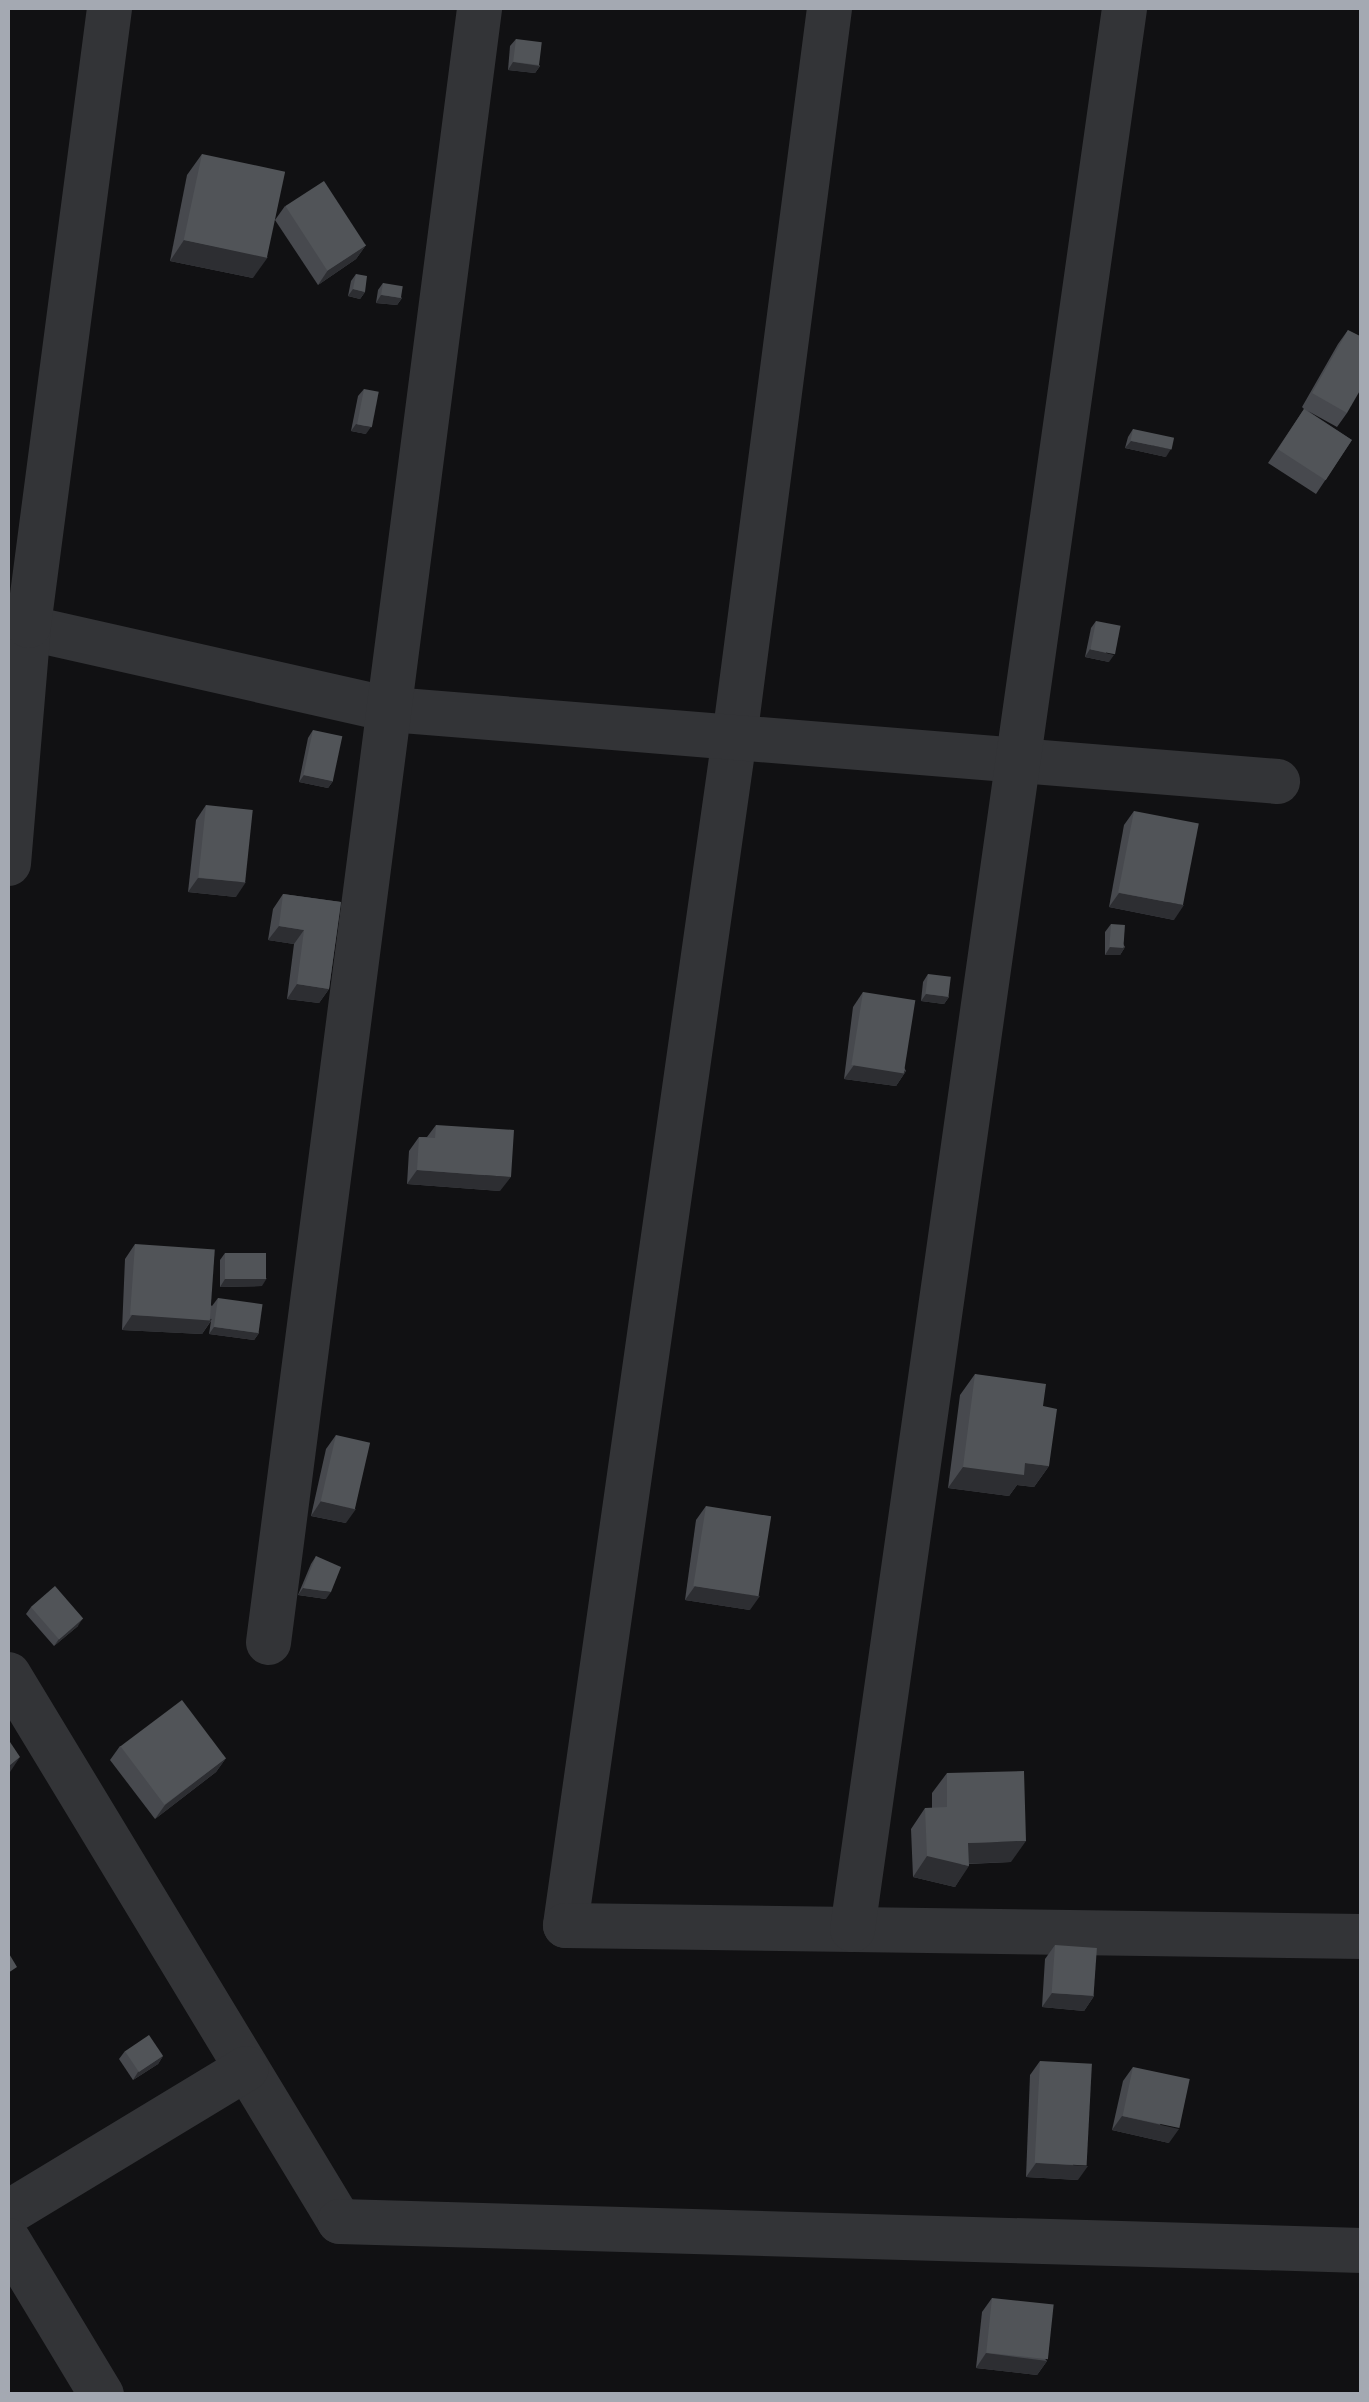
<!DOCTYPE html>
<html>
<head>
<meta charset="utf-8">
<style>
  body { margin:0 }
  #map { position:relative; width:1369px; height:2402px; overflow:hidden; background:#111113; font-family:"DejaVu Sans",sans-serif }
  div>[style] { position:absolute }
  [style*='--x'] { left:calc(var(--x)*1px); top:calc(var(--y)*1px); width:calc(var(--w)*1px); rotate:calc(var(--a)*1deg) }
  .street>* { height:45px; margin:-22.5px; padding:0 22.5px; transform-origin:22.5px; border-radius:22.5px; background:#333437 }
  .wall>* { inset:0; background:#47494e }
  .shaded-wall>* { inset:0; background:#2d2e32 }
  .building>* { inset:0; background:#515458; transform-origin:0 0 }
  span { translate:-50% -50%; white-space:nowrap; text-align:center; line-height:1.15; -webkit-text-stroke:10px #0c0c0e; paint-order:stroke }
  .frame { position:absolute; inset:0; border:10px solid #a4a9b2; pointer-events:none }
</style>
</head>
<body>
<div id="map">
  <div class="street">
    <i style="--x:829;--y:8;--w:735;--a:97.42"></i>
    <i style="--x:734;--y:737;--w:1200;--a:98.1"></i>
    <i style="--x:565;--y:1925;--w:797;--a:0.79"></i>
    <i style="--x:8;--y:623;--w:392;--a:12.7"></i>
    <i style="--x:390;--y:709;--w:890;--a:4.64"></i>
    <i style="--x:8;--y:863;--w:239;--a:-85.2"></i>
    <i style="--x:28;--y:625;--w:622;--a:-82.52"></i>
    <i style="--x:268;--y:1642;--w:1648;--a:-82.64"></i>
    <i style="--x:8;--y:1674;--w:639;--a:58.82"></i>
    <i style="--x:339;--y:2221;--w:1023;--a:1.62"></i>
    <i style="--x:852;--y:1929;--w:1940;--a:-81.94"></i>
    <i style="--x:8;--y:2212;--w:278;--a:-31.2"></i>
    <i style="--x:8;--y:2240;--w:180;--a:58.9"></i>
  </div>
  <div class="wall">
    <i style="clip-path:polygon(516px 39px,540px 66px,535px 73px,508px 70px,510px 46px)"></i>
    <i style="clip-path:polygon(202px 154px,253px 278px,170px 261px,187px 175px)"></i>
    <i style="clip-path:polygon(285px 206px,366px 245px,356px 259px,318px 285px,275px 220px)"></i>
    <i style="clip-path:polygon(356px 274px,365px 292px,360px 299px,348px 296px,351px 281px)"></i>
    <i style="clip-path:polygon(383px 283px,402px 298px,397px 305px,376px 303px,378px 290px)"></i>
    <i style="clip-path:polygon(1348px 330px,1347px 413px,1337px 427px,1308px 411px,1352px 440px,1316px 494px,1268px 463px,1304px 409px,1302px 407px,1338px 344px)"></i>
    <i style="clip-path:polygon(364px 389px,366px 434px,351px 431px,358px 396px)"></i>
    <i style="clip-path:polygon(1133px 429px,1166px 457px,1125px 448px,1128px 437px)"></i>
    <i style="clip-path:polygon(1096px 621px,1109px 662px,1085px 657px,1091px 628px)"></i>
    <i style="clip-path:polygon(313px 730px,333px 781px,328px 788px,299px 782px,308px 738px)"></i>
    <i style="clip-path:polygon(206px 805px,236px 897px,188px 892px,196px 820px)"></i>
    <i style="clip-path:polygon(1134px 811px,1174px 920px,1109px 907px,1124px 825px)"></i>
    <i style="clip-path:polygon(283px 894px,341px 902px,329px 989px,319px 1003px,287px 999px,294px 944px,268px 940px,273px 909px)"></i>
    <i style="clip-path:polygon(1111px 924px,1125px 947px,1120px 955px,1105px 955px,1105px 932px)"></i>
    <i style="clip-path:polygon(928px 974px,949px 997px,944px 1004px,921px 1001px,923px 982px)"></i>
    <i style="clip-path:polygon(863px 992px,906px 1071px,896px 1086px,844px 1079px,853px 1007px)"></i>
    <i style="clip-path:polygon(436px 1125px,500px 1191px,407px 1184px,409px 1151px,419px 1137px,427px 1137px)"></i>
    <i style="clip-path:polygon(135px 1244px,212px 1306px,218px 1298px,259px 1333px,254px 1340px,209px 1334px,211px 1321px,202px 1334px,122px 1330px,125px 1259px)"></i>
    <i style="clip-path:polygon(225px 1253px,262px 1286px,220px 1287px,220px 1260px)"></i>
    <i style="clip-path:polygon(975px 1374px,1043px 1406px,1049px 1466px,1034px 1487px,1017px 1485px,1009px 1496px,948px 1488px,960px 1395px)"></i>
    <i style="clip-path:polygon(336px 1435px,346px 1523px,311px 1516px,326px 1449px)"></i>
    <i style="clip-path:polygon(706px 1506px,750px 1610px,685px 1600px,696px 1520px)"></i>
    <i style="clip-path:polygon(316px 1556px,326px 1599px,298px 1595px,311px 1564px)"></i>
    <i style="clip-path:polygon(31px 1607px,78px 1626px,54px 1646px,26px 1614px)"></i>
    <i style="clip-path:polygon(120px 1746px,226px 1758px,216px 1772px,155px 1819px,110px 1760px)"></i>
    <i style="clip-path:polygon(947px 1773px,1011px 1862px,969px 1864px,955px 1887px,913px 1877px,911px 1829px,925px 1808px,932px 1808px,932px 1793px)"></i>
    <i style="clip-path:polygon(1055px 1945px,1094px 1996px,1084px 2011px,1042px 2007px,1045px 1959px)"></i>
    <i style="clip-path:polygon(125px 2051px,163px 2056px,158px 2064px,133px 2080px,119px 2059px)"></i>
    <i style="clip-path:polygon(1040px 2061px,1078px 2180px,1026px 2177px,1030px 2075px)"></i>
    <i style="clip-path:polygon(1133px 2067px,1169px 2143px,1112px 2130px,1123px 2081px)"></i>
    <i style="clip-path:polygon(992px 2298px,1047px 2361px,1037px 2375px,976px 2368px,982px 2312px)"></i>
  </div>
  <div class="shaded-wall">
    <i style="clip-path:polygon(513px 62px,540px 66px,535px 73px,508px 70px)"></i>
    <i style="clip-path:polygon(184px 240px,268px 257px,253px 278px,170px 261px)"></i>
    <i style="clip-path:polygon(366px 245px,356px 259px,318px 285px,328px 270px)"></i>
    <i style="clip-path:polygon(353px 289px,365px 292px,360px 299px,348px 296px)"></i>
    <i style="clip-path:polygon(381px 295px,402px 298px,397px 305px,376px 303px)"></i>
    <i style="clip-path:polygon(356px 424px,371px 427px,366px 434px,351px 431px)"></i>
    <i style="clip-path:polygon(1131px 441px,1171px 449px,1166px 457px,1125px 448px)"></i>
    <i style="clip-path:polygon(1090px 649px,1114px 655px,1109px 662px,1085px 657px)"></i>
    <i style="clip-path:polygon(304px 775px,333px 781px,328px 788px,299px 782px)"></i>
    <i style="clip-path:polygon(198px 878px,246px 882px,236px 897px,188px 892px)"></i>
    <i style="clip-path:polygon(1119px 893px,1184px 905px,1174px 920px,1109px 907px)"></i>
    <i style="clip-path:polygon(279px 926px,304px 930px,294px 944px,268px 940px)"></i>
    <i style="clip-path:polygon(1110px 947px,1125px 947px,1120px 955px,1105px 955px)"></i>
    <i style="clip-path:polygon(297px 984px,329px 989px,319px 1003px,287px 999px)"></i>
    <i style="clip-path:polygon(926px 994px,949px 997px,944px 1004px,921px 1001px)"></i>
    <i style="clip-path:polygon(854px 1065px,906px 1071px,896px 1086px,844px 1079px)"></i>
    <i style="clip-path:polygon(417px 1170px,511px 1177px,500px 1191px,407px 1184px)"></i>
    <i style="clip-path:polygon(267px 1278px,262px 1286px,220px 1287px,225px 1279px)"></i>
    <i style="clip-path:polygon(132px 1315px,212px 1319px,202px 1334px,122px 1330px)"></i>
    <i style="clip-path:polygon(214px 1327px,259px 1333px,254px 1340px,209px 1334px)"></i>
    <i style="clip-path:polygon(1025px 1463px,1049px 1466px,1034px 1487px,1017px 1485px,1009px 1496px,948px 1488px,963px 1467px)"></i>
    <i style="clip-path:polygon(321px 1501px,356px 1509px,346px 1523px,311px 1516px)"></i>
    <i style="clip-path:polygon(695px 1586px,760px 1596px,750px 1610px,685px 1600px)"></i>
    <i style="clip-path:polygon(303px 1588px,331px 1592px,326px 1599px,298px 1595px)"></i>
    <i style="clip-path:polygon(83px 1618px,78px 1626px,54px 1646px,59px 1639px)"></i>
    <i style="clip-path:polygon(20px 1757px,10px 1772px,8px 1773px,8px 1767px)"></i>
    <i style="clip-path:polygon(226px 1758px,216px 1772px,155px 1819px,165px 1805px)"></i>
    <i style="clip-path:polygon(1026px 1841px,1011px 1862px,960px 1864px,969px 1866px,955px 1887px,913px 1877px,927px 1856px,968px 1843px)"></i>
    <i style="clip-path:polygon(1052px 1993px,1094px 1996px,1084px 2011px,1042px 2007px)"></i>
    <i style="clip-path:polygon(163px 2056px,158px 2064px,133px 2080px,138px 2072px)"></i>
    <i style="clip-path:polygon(1122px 2116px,1179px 2129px,1169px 2143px,1112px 2130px)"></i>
    <i style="clip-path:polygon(1036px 2163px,1088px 2166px,1078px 2180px,1026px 2177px)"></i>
    <i style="clip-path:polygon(986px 2353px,1047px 2361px,1037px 2375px,976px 2368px)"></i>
  </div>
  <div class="building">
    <i style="left:516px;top:39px;width:26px;height:23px;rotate:7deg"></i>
    <i style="left:202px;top:154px;width:85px;height:88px;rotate:12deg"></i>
    <i style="left:324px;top:181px;width:77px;height:46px;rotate:57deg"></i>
    <i style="clip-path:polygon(356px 274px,367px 276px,365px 292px,353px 289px)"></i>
    <i style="left:383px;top:283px;width:20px;height:12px;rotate:9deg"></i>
    <i style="clip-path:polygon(1348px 330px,1362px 337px,1362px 387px,1347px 413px,1312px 393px)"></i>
    <i style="left:364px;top:389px;width:15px;height:36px;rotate:11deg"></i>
    <i style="left:1304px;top:409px;width:57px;height:48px;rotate:33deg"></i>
    <i style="left:1133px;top:429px;width:42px;height:12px;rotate:12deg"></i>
    <i style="left:1096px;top:621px;width:25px;height:29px;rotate:11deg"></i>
    <i style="left:313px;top:730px;width:30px;height:46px;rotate:12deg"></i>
    <i style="left:206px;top:805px;width:47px;height:73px;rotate:6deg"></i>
    <i style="left:1134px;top:811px;width:66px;height:83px;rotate:11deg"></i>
    <i style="clip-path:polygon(283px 894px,341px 902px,329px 989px,297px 984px,304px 930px,279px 926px)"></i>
    <i style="left:1111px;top:924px;width:14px;height:23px;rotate:4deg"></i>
    <i style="left:928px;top:974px;width:23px;height:20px;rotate:7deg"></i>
    <i style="left:863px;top:992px;width:53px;height:74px;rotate:9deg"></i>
    <i style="clip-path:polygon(436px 1125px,514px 1130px,511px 1177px,417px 1170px,419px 1137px,435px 1138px)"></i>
    <i style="left:135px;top:1244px;width:80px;height:71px;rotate:4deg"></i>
    <i style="left:225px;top:1253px;width:41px;height:26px"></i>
    <i style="left:218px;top:1298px;width:45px;height:29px;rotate:8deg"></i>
    <i style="clip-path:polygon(975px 1374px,1046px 1384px,1043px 1406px,1057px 1409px,1049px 1466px,1025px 1463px,1024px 1475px,963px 1467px)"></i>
    <i style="left:336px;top:1435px;width:35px;height:68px;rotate:13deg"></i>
    <i style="left:706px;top:1506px;width:66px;height:81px;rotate:9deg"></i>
    <i style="clip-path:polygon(316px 1556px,341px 1567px,331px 1592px,303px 1588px)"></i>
    <i style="left:55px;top:1586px;width:43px;height:32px;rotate:49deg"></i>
    <i style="left:182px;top:1700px;width:73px;height:77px;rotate:53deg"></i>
    <i style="clip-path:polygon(8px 1739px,20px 1757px,8px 1767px)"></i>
    <i style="clip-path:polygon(1024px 1771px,1026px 1841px,968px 1843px,969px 1866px,927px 1856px,925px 1808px,947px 1807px,947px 1773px)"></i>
    <i style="left:1055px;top:1945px;width:42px;height:48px;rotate:4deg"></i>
    <i style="clip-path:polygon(8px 1952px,17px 1967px,8px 1973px)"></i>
    <i style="left:149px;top:2035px;width:25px;height:29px;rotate:56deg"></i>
    <i style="left:1040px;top:2061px;width:52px;height:102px;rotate:3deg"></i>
    <i style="left:1133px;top:2067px;width:58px;height:50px;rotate:12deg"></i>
    <i style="left:992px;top:2298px;width:62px;height:55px;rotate:6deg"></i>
  </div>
  <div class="frame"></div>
</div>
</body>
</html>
